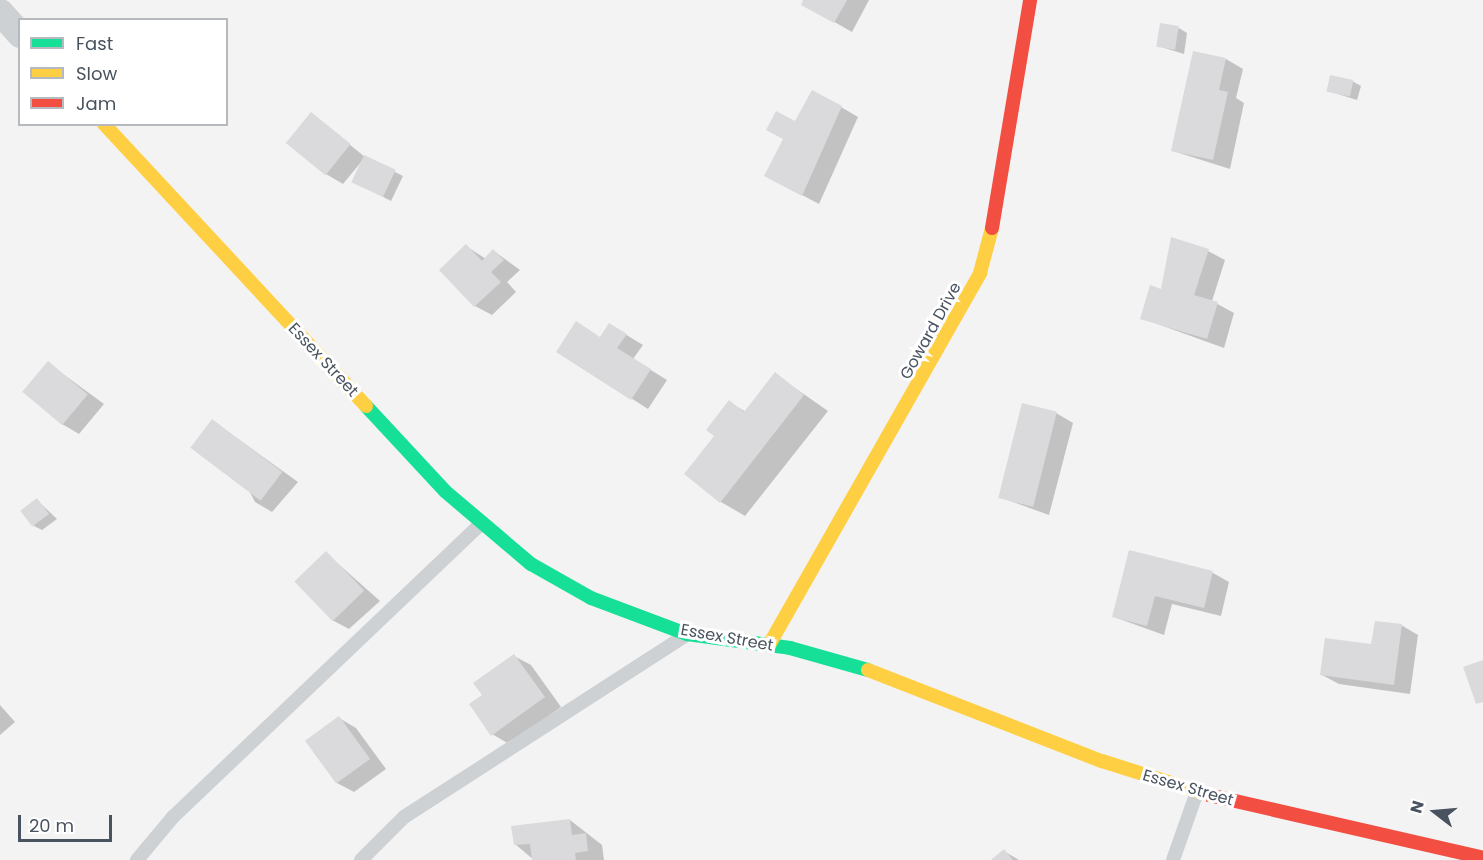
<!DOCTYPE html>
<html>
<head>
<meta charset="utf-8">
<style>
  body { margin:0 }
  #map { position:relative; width:1483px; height:860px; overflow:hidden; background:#f3f3f3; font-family:Poppins,sans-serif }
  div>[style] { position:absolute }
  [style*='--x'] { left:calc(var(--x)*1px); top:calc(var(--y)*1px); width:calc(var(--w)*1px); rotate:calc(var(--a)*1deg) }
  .shadow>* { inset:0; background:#0003 }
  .building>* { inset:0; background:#dadadc; transform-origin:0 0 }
  .lane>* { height:14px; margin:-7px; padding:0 7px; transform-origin:7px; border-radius:7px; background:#ced1d4 }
  .street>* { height:27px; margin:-13.5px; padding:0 13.5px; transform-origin:13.5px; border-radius:13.5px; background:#ced1d4 }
  .fast>* { height:14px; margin:-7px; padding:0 7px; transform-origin:7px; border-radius:7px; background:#16e098 }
  .slow>* { height:14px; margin:-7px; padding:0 7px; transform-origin:7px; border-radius:7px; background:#ffcf43 }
  .jam>* { height:14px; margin:-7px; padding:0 7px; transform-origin:7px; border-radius:7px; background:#f24e42 }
  span { translate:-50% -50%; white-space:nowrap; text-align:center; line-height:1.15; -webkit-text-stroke:6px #fff; paint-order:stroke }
  .street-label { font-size:16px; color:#49535f }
  .legend { position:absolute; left:18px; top:18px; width:210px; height:108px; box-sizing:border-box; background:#fff; border:2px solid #b6babf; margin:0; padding:8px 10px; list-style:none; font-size:18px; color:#49535f }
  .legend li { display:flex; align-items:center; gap:12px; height:30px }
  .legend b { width:30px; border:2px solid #b6babf }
  .north { position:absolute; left:1405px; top:782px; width:60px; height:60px; -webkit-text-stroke:4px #fff; paint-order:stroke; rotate:286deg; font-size:16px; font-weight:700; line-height:24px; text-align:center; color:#49535f }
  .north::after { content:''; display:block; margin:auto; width:21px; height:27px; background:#49535f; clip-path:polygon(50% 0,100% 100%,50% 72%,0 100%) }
  .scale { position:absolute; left:18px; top:815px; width:94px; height:27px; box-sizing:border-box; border:3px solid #49535f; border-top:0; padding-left:8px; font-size:18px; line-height:21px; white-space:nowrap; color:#49535f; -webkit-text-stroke:4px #fff; paint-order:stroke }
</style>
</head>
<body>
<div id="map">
  <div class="shadow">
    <i style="clip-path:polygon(805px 0,869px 0,852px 32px,803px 4px)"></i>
    <i style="clip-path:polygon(1179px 28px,1187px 33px,1184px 54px,1158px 46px)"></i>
    <i style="clip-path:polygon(1226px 59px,1243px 69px,1236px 98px,1244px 103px,1230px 169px,1173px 151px)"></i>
    <i style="clip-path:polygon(1352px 81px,1361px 86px,1357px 100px,1328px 91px)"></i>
    <i style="clip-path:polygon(841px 107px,858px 117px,819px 204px,783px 185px,796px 123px)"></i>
    <i style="clip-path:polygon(312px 114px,365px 157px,403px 176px,391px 201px,362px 186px,362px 161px,343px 184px,326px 174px)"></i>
    <i style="clip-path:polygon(466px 246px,486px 259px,494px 251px,520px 270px,507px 282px,516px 292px,492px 315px,475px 306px)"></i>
    <i style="clip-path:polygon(1208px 251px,1225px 260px,1212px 301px,1234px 313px,1224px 348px,1141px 318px,1162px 291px)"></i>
    <i style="clip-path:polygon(610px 325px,643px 345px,633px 359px,667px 380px,648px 409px,559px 352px,601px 338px)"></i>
    <i style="clip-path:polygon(48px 363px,104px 404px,79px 434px,62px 424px)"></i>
    <i style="clip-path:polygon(775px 374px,828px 411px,745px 516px,721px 502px,729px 402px,746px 412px)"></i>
    <i style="clip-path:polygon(1056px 413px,1073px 423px,1049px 515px,999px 497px)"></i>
    <i style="clip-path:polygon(213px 421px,298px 482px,272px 512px,255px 502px)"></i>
    <i style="clip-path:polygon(37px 500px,57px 519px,42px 530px,34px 526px)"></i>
    <i style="clip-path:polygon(1130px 552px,1213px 573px,1229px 582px,1221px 616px,1172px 604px,1164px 635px,1114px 617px)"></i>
    <i style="clip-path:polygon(326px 553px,380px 601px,349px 629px,332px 620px)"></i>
    <i style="clip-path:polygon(1401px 625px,1418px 635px,1410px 694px,1339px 684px,1322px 675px)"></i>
    <i style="clip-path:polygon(514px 656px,531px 665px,561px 707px,509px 744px,492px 734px,484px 695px)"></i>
    <i style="clip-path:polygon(0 705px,15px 722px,0 735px)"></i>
    <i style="clip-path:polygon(339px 718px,356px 728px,386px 769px,354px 792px,337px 783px)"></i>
    <i style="clip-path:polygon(570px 820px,602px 845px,604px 860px,534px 860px,515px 844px)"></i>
    <i style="clip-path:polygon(1004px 851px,1019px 860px,993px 860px)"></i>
  </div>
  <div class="building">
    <i style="clip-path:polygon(803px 0,847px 0,834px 23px,801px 5px)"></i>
    <i style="left:1160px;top:23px;width:19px;height:24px;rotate:9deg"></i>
    <i style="clip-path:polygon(1193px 51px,1226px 58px,1219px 90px,1228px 92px,1213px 160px,1171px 151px)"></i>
    <i style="left:1330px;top:75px;width:24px;height:17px;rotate:12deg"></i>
    <i style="clip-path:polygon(812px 90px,842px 106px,802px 196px,764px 176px,783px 139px,766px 130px,776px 111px,795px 121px)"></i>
    <i style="left:311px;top:112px;width:51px;height:40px;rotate:39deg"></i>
    <i style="left:364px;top:155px;width:35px;height:30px;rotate:25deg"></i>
    <i style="clip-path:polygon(1171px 237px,1209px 249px,1194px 295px,1218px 302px,1207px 339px,1140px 319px,1150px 285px,1161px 289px)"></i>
    <i style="clip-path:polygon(466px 244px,482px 261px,493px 249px,504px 260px,491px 272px,501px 282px,474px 307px,439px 270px)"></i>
    <i style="clip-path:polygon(576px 321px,600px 337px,609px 323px,627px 334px,617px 348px,651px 369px,631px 400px,556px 352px)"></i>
    <i style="left:48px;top:361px;width:52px;height:40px;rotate:40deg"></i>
    <i style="clip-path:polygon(775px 372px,804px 395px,720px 503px,684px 474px,714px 436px,706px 430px,729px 400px,744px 412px)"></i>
    <i style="left:1022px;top:403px;width:36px;height:98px;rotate:14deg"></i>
    <i style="left:212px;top:419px;width:88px;height:36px;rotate:37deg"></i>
    <i style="left:37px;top:498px;width:20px;height:21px;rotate:53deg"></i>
    <i style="clip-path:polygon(1129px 550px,1213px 571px,1204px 608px,1155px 596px,1147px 626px,1112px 617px)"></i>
    <i style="left:326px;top:551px;width:55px;height:44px;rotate:46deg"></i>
    <i style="clip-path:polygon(1375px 621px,1402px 624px,1394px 685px,1320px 675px,1325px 638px,1371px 644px)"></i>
    <i style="clip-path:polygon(514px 654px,545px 697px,491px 736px,469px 704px,482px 695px,473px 683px)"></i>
    <i style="clip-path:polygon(1483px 660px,1483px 702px,1476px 704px,1463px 667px)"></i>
    <i style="left:339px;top:716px;width:53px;height:42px;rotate:54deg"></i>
    <i style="clip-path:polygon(570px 819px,572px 835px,586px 833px,588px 851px,575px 853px,576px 860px,532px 860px,530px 844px,514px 845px,511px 826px)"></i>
    <i style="clip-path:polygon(1004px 849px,1013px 860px,991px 860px)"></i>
  </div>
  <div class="lane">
    <i style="--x:137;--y:860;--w:56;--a:-50.1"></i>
    <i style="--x:173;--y:817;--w:427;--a:-43.6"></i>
    <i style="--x:361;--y:860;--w:61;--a:-45"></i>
    <i style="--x:404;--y:817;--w:336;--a:-32.8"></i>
    <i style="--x:1173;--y:860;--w:72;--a:-70.6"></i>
  </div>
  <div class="street">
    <i style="--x:0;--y:12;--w:30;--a:48"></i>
  </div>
  <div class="fast">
    <i style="--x:366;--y:406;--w:117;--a:47.1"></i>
    <i style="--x:446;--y:492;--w:111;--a:40.3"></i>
    <i style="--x:531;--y:564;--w:69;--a:29.5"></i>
    <i style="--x:591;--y:598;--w:103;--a:20.6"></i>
    <i style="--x:687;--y:634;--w:104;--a:7.7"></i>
    <i style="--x:790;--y:648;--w:81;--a:15.8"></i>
  </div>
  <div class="slow">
    <i style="--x:104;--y:124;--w:385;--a:47.1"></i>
    <i style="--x:769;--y:645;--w:428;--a:-60.4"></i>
    <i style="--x:980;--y:273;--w:47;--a:-75.1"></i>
    <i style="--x:868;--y:670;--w:251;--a:21.3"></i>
    <i style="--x:1102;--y:761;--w:112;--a:17.6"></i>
  </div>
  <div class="jam">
    <i style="--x:992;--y:228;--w:231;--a:-80.5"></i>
    <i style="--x:1209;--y:795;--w:281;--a:12.9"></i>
  </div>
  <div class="street-label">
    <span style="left:931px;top:331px;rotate:-61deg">Goward Drive</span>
    <span style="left:323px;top:360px;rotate:47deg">Essex Street</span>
    <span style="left:727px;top:638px;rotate:10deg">Essex Street</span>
    <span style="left:1188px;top:788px;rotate:16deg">Essex Street</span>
  </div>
  <ul class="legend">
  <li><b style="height:8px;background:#16e098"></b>Fast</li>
  <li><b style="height:8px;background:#ffcf43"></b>Slow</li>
  <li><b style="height:8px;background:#f24e42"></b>Jam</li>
  </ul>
  <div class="north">N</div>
  <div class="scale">20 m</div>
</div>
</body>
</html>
